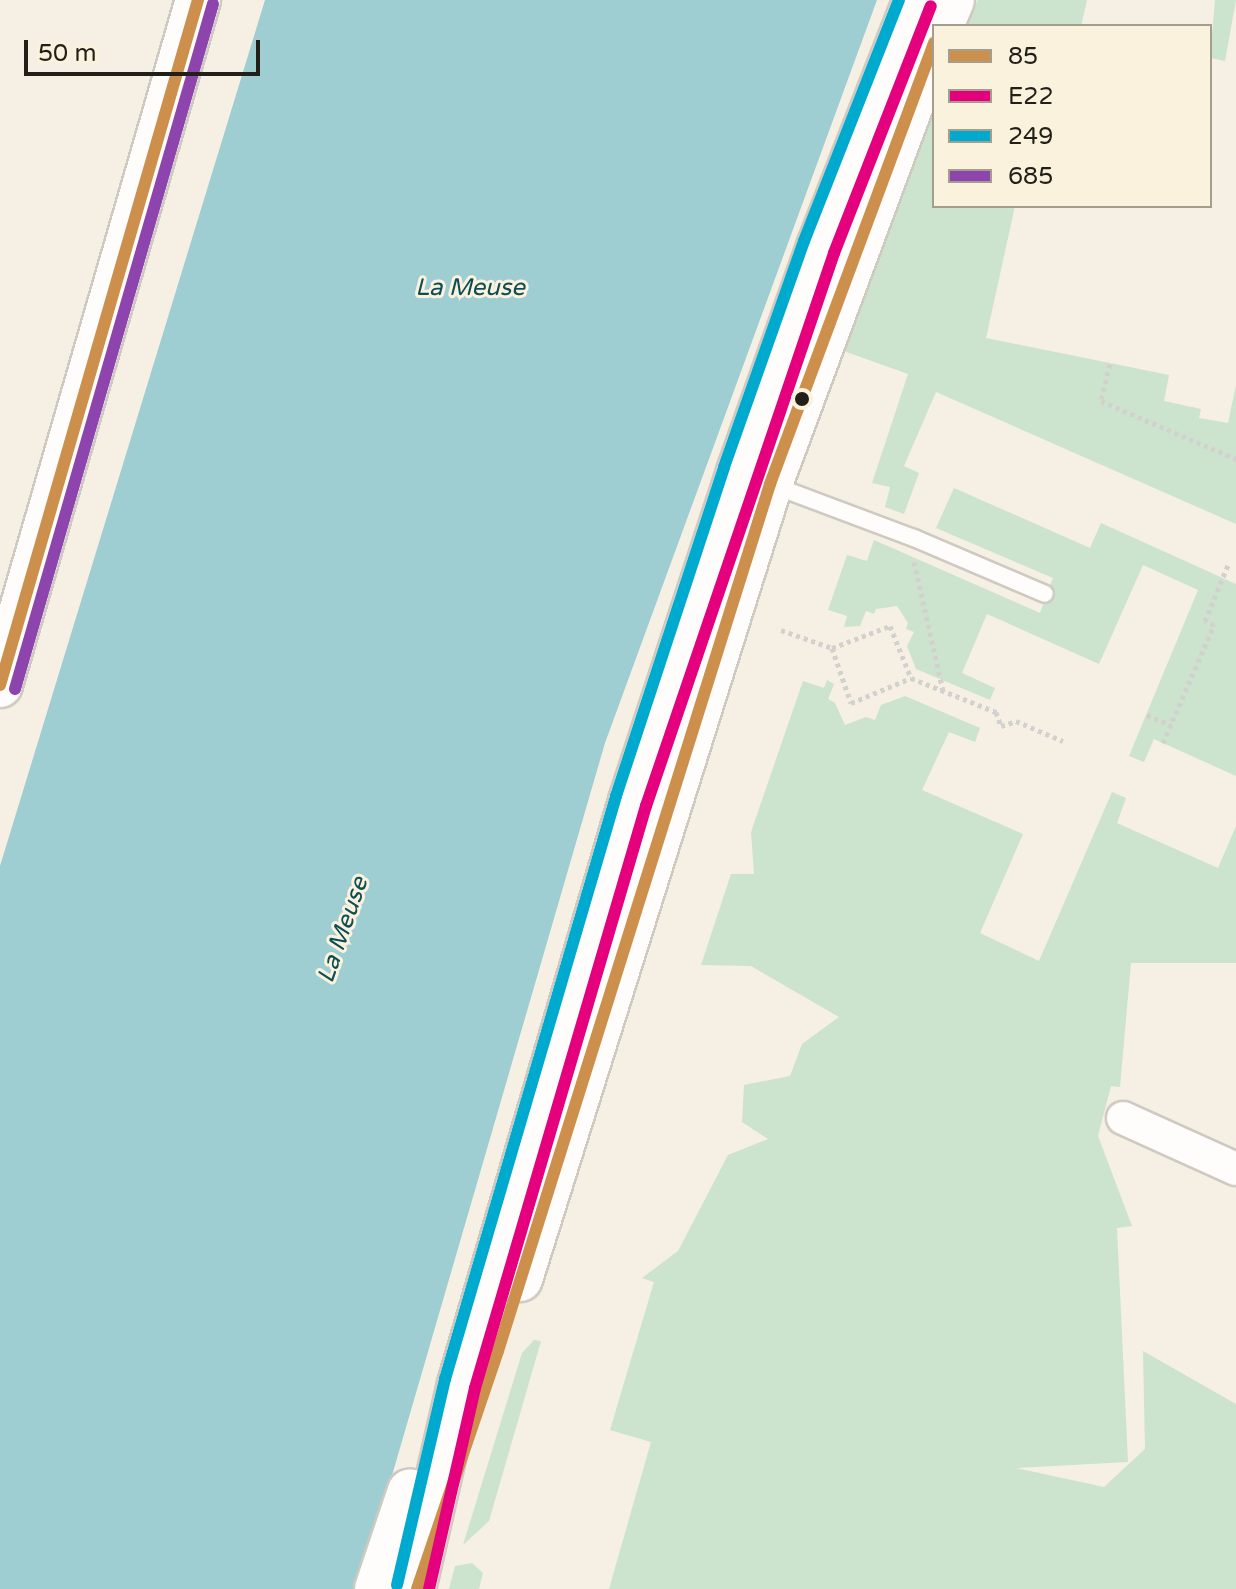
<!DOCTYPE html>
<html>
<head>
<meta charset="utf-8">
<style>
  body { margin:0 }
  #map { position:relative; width:1236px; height:1589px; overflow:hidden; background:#f5efe4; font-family:"Varela Round",sans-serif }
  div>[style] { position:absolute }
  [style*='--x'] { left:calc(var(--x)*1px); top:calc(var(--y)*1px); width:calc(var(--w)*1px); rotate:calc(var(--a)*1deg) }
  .green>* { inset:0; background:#cce3ce }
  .water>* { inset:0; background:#9eced2 }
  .path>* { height:5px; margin-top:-2.5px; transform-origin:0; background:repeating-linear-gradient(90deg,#d2d1ce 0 4px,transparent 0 8px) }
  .roads { filter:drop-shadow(2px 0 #cecac1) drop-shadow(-2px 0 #cecac1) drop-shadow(0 2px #cecac1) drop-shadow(0 -2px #cecac1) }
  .lane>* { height:16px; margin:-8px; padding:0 8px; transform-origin:8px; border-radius:8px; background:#fefdfb }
  .street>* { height:32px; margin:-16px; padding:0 16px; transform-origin:16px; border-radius:16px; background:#fefdfb }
  .secondary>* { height:44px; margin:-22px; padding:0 22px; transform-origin:22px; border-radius:22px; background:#fefdfb }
  .primary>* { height:44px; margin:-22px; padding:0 22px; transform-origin:22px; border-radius:22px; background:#fefdfb }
  .bus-1>* { height:12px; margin:-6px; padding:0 6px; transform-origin:6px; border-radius:6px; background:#cc8f4c }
  .bus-2>* { height:12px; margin:-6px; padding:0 6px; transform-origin:6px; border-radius:6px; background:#e5007d }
  .bus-3>* { height:12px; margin:-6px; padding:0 6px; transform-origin:6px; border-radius:6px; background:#00a9ce }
  .bus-4>* { height:12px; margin:-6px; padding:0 6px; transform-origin:6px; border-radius:6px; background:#8e44ad }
  .dots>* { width:22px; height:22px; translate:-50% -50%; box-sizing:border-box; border:4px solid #fbf2de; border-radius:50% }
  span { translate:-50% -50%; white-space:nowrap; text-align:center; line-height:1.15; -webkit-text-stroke:6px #fbf2de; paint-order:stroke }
  .water-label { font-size:24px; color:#0d4d55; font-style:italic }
  .legend { position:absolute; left:932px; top:24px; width:280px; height:184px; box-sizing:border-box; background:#fbf2de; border:2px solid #a49e8f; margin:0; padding:10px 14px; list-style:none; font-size:24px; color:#221f18 }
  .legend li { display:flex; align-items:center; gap:16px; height:40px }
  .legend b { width:40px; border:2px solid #a49e8f }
  .scale { position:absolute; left:24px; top:40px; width:236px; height:36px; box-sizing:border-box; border:4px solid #221f18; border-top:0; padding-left:10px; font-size:24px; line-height:28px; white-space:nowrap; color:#221f18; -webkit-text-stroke:6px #fbf2de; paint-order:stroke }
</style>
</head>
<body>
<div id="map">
  <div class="green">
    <i style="clip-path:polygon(978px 0,1087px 0,1081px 26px,966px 26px)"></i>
    <i style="clip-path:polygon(1215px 0,1236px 0,1225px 61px,1210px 58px)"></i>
    <i style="clip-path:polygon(934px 99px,934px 206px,1015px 206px,986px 338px,1169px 375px,1164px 401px,1201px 409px,1199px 418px,1228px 423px,1236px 385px,1236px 524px,936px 392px,904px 466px,919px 473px,904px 514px,885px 507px,890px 487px,872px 483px,908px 374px,838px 349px)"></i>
    <i style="clip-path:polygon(954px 488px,1090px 548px,1101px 523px,1236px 584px,1236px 776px,1154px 739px,1144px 762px,1129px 756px,1198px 590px,1143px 565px,1099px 664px,987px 614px,962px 673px,995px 688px,990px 700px,916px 669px,907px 646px,914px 632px,906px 629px,908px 623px,897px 606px,876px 609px,874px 614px,866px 611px,860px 626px,844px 627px,847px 616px,828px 610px,847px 555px,867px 561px,874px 540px,1040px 613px,1053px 578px,936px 528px)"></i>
    <i style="clip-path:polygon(827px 680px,834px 684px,828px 699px,835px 703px,845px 725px,866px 717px,875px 720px,881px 705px,905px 696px,980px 728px,975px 742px,949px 732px,922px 790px,1023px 834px,980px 933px,1039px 961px,1112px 792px,1126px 798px,1117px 823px,1218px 868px,1236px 826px,1236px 963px,1131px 963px,1120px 1087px,1111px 1086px,1098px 1136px,1132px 1226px,1117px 1228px,1128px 1462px,1016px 1468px,1104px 1487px,1145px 1449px,1143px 1351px,1236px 1404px,1236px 1589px,609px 1589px,651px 1442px,610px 1430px,654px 1282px,642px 1278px,678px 1251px,728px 1155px,768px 1139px,742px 1122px,744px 1085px,790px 1076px,802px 1044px,839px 1017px,751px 966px,701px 965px,731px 874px,754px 874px,751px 832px,803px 681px,824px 688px)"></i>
    <i style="clip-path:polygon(534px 1340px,541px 1341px,489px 1521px,463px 1545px,522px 1353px)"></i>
    <i style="clip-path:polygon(472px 1563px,483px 1573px,479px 1589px,449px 1589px,455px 1566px)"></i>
  </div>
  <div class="water">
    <i style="clip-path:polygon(265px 0,877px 0,605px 743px,359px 1589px,0 1589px,0 866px)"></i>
  </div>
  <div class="path">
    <i style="--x:1110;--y:364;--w:38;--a:104"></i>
    <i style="--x:1101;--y:401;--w:147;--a:23.2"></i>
    <i style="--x:914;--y:562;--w:132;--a:77.3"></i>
    <i style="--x:781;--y:630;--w:54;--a:19.4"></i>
    <i style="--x:832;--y:648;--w:58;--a:70.9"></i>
    <i style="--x:851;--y:703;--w:65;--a:-22.6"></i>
    <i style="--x:911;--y:678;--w:92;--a:21.8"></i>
    <i style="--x:996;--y:712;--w:15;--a:70"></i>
    <i style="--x:1001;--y:726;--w:16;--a:-18"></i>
    <i style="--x:1016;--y:721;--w:51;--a:23.1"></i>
    <i style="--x:832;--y:648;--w:62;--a:-20.8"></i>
    <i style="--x:890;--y:626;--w:56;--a:68"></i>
    <i style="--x:1147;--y:715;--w:26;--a:23"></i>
    <i style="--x:1163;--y:743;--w:129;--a:-66.6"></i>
    <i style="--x:1214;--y:625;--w:10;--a:-156"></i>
    <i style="--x:1205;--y:621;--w:61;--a:-67.7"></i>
  </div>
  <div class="roads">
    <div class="lane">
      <i style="--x:770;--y:484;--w:154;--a:20.6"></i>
      <i style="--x:914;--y:538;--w:142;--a:23.1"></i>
    </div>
    <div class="street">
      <i style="--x:1123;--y:1118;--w:124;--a:24.3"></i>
    </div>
    <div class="secondary">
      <i style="--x:0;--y:685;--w:713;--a:-73.88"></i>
    </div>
    <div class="primary">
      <i style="--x:941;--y:26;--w:28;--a:-67"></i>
      <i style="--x:520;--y:1279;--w:833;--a:-72.54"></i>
      <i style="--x:770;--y:484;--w:471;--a:-69.6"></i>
      <i style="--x:377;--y:1589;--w:103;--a:-71.4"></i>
      <i style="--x:413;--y:1589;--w:210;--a:-77.1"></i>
      <i style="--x:460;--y:1384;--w:608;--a:-73.65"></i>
      <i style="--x:631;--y:801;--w:346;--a:-71.8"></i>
      <i style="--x:739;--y:472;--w:239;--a:-70.4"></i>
      <i style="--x:819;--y:247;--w:265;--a:-68.6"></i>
    </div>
  </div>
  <div class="bus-1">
    <i style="--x:0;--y:685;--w:713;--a:-73.88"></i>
    <i style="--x:417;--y:1589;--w:251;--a:-71.2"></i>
    <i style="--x:498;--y:1351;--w:909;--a:-72.58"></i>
    <i style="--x:770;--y:484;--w:471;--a:-69.6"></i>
  </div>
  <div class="bus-2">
    <i style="--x:429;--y:1589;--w:206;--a:-77.1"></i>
    <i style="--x:475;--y:1388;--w:607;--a:-73.63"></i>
    <i style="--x:646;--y:806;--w:584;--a:-71.22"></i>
    <i style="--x:834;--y:253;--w:265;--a:-68.6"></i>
  </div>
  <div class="bus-3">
    <i style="--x:397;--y:1585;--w:212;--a:-76.9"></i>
    <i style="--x:445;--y:1379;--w:608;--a:-73.65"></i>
    <i style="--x:616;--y:796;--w:346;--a:-71.8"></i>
    <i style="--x:724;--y:467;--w:240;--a:-70.5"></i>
    <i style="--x:804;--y:241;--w:259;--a:-68.5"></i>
  </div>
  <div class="bus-4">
    <i style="--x:15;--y:689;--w:713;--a:-73.88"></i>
  </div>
  <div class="dots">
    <i style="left:802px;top:399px;background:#221f18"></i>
  </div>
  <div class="water-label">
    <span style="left:470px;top:288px">La Meuse</span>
    <span style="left:343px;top:930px;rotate:-71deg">La Meuse</span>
  </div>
  <ul class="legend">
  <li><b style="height:10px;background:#cc8f4c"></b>85</li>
  <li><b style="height:10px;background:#e5007d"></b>E22</li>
  <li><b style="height:10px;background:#00a9ce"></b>249</li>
  <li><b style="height:10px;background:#8e44ad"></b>685</li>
  </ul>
  <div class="scale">50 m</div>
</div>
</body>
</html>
